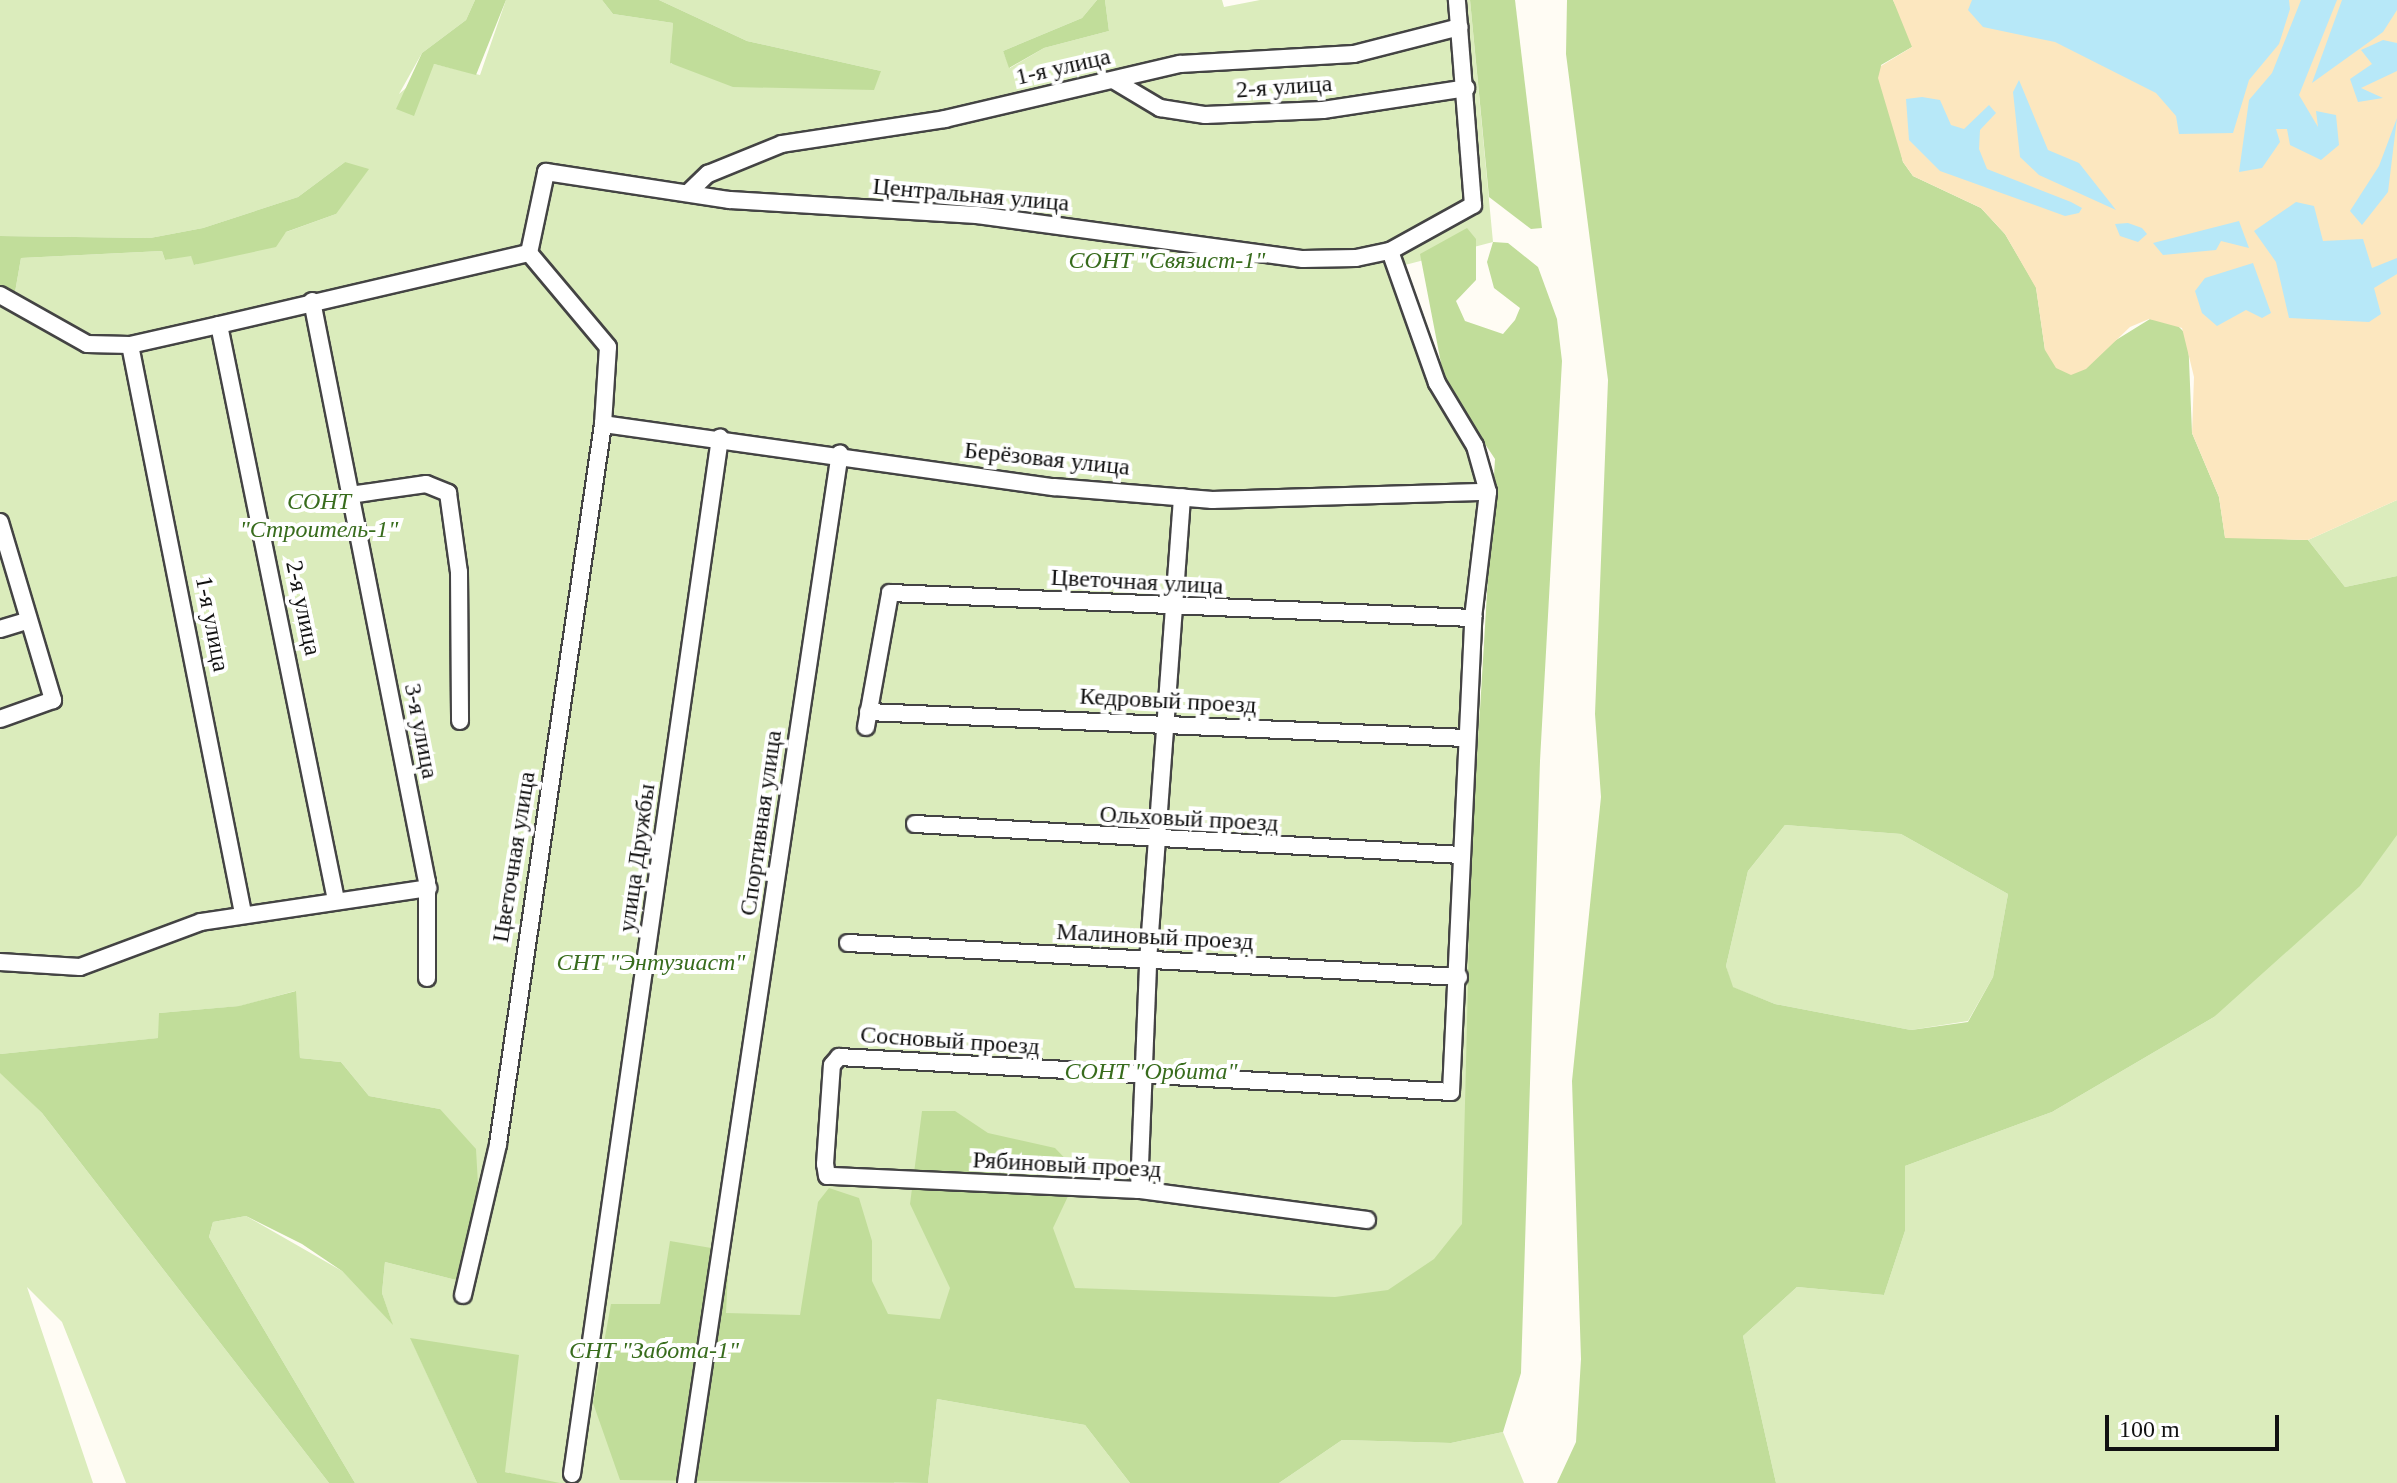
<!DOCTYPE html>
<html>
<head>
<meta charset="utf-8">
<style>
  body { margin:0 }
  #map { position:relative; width:2397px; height:1483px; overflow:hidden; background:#fffcf4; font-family:"Times New Roman",serif }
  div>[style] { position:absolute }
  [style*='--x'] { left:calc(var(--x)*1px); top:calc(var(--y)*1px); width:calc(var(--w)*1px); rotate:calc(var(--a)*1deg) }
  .green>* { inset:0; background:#dbecbc }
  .forest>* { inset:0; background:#c1dd9a }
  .sand>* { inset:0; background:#fce7bf }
  .water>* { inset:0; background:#b7e8f8 }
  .roads { filter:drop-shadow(2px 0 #444) drop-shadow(-2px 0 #444) drop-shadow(0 2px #444) drop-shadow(0 -2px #444) }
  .minor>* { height:16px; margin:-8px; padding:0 8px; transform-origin:8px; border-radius:8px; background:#fff }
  span { translate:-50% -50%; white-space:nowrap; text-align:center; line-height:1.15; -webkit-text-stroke:8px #fff; paint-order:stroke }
  .street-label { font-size:24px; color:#111 }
  .park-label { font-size:24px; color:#386c1d; font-style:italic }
  .scale { position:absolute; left:2105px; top:1415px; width:174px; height:36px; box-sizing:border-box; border:4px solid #111; border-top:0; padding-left:10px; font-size:24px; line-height:28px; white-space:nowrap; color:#111; -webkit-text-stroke:6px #fff; paint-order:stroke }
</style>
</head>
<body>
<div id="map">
  <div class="green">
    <i style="clip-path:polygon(0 0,475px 0,466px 20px,422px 53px,399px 94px,434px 64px,480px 75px,506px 0,602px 0,613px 14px,673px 23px,671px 64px,881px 71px,747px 41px,659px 0,1097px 0,1082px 18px,1003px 51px,1010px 68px,1044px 48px,1109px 31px,1105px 0,1222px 0,1224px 7px,1260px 0,1470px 0,1493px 242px,1405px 265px,1484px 495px,1466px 1418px,910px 1382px,894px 1483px,557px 1483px,505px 1472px,411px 1339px,477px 1483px,355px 1483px,209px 1237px,213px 1222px,246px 1216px,342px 1271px,392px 1323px,382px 1293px,385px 1262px,460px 1281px,440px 1109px,369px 1096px,341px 1062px,300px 1058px,295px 991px,240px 1006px,159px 1013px,159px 1038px,0 1054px,0 290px,14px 298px,21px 258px,162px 251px,165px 260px,191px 255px,195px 265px,336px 214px,345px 162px,298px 197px,203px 228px,150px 238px,0 236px)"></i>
    <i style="clip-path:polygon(2397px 500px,2397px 576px,2345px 587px,2308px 540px)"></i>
    <i style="clip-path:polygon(2397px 804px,2397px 1483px,1776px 1483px,1743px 1336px,1797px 1287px,1884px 1295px,1905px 1231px,1905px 1166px,2052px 1112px,2214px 1017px)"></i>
    <i style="clip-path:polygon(1785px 825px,1901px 834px,2008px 894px,1993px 977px,1968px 1021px,1911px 1030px,1775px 1004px,1732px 987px,1726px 966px,1748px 871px)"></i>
    <i style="clip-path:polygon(0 1072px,42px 1113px,329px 1483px,126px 1483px,62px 1322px,27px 1287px,93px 1483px,0 1483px)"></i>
    <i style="clip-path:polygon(937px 1399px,1085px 1425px,1130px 1483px,928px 1483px)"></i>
    <i style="clip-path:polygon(1503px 1432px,1524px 1483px,1279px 1483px,1342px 1440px,1451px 1443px)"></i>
  </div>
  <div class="forest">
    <i style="clip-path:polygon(475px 0,506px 0,476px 75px,434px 64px,414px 116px,396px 109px,422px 53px,466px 20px)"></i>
    <i style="clip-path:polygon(602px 0,659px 0,747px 41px,881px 71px,874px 90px,733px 87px,670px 63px,673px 23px,613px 14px)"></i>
    <i style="clip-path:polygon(1097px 0,1105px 0,1109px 31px,1044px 48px,1009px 68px,1003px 51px,1082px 18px)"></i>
    <i style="clip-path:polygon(1470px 0,1515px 0,1542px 228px,1531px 229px,1489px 197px)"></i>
    <i style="clip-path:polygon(evenodd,1567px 0,1893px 0,1912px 38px,1912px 47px,1881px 65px,1903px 162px,1913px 176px,1981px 208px,2005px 234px,2036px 287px,2045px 350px,2108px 345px,2150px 319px,2174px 322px,2188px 336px,2192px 433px,2219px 497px,2225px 537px,2308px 540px,2345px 587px,2397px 576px,2397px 835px,2360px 886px,2214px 1017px,2052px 1112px,1905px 1166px,1905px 1231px,1884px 1295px,1797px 1287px,1743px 1336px,1776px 1483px,1557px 1483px,1576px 1442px,1581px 1359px,1572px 1081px,1601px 797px,1595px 714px,1608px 380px,1566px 54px,1567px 0,1785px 825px,1901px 834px,2008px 894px,1993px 977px,1968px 1022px,1911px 1030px,1775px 1004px,1733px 987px,1726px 966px,1748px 871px,1785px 825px)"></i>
    <i style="clip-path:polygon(345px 162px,369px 169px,336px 214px,286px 232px,276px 247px,194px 265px,191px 256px,165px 260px,162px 251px,21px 258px,14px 298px,0 290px,0 236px,150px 238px,203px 228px,298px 197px)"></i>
    <i style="clip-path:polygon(1467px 228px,1476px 239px,1476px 280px,1456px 301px,1465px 321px,1503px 334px,1515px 320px,1520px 308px,1494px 288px,1487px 262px,1493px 242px,1508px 243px,1538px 267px,1557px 319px,1562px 361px,1540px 761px,1521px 1373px,1503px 1432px,1451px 1443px,1342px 1440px,1279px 1483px,1130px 1483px,1085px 1425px,937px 1399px,928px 1483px,620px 1480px,593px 1403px,611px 1304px,660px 1304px,670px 1241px,729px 1251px,726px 1313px,800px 1315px,818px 1202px,829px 1188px,859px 1198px,872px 1241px,872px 1281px,888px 1314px,940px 1319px,950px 1288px,910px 1204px,922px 1111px,955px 1111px,988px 1133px,1055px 1148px,1079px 1173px,1053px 1228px,1075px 1288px,1335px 1297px,1388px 1290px,1434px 1259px,1462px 1224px,1471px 860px,1495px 459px,1445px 384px,1420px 254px)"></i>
    <i style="clip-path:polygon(296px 991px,300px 1058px,341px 1062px,369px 1096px,440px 1109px,476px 1149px,479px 1202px,460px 1281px,385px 1262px,382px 1293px,393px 1325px,342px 1271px,302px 1244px,246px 1216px,213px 1222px,209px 1237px,355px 1483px,329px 1483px,42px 1113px,0 1073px,0 1054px,158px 1038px,159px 1013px,239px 1006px)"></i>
    <i style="clip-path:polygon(410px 1338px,519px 1355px,505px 1472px,560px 1483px,477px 1483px)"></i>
  </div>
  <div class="sand">
    <i style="clip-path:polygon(1893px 0,2397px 0,2397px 500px,2308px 540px,2225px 538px,2219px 497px,2192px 433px,2194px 377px,2182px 328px,2149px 319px,2130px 327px,2086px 369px,2071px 375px,2056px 368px,2045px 350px,2036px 288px,2005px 234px,1981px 208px,1913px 176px,1903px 162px,1878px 78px,1881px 66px,1912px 47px)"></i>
  </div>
  <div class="water">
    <i style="clip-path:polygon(1972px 0,2289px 0,2290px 9px,2279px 44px,2249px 80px,2233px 133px,2179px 134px,2176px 116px,2156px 93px,2055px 42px,1983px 27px,1968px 10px)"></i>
    <i style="clip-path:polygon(2301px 0,2337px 0,2299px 95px,2318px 127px,2316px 111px,2336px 115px,2339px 145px,2321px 160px,2290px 145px,2287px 129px,2276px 129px,2280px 142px,2262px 168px,2239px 172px,2249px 100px,2272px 73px)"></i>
    <i style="clip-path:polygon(2342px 0,2397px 0,2397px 10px,2383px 32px,2312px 83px)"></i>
    <i style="clip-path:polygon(2383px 40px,2397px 43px,2397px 71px,2361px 88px,2383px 98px,2358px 102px,2350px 79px,2372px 64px,2361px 50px)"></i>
    <i style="clip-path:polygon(2019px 80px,2048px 150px,2079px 163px,2116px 210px,2039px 175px,2020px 157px,2013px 92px)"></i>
    <i style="clip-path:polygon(1922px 97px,1940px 100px,1951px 125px,1964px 129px,1989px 105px,1996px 113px,1980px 130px,1979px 149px,1987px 169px,2071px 202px,2082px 208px,2079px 213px,2065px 216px,1940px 171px,1909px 140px,1906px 99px)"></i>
    <i style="clip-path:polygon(2397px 118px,2388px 192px,2362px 225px,2350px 211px,2379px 166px)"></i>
    <i style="clip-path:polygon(2296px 202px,2314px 206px,2323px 241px,2363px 239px,2372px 268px,2397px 258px,2397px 274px,2374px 288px,2381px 314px,2369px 322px,2289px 318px,2276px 262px,2254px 231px)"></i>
    <i style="clip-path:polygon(2239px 221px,2249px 248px,2221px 241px,2216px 250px,2163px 255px,2153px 243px)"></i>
    <i style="clip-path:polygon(2128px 223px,2142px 228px,2147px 234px,2138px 242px,2120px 236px,2115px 224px)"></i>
    <i style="clip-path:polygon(2253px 263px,2271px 313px,2262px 318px,2246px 310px,2217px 326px,2202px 313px,2195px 291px,2205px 278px)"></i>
  </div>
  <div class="roads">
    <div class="minor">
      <i style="--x:1113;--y:80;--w:55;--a:30.8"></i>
      <i style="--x:1160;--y:108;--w:46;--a:8.8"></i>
      <i style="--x:1205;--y:115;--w:118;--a:-2.4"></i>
      <i style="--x:1323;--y:110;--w:145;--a:-8.7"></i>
      <i style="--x:688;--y:193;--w:28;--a:-44"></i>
      <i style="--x:708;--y:174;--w:80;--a:-22.1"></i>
      <i style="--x:782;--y:144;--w:165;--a:-8.7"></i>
      <i style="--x:945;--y:119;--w:241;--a:-13.2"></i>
      <i style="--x:1180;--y:64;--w:174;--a:-3.3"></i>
      <i style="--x:1354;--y:54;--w:109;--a:-14.3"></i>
      <i style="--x:0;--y:295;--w:100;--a:29.4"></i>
      <i style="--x:87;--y:344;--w:43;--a:1.3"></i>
      <i style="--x:130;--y:345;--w:91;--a:-12.7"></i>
      <i style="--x:219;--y:325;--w:318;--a:-13.1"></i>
      <i style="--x:529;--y:253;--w:83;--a:-78.1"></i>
      <i style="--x:546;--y:172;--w:186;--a:8.7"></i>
      <i style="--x:730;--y:200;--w:247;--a:3.5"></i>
      <i style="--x:977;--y:215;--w:329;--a:7.7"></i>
      <i style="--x:1303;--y:259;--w:53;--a:-1.1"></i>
      <i style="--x:1356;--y:258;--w:35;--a:-12"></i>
      <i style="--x:1390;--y:251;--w:95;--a:-29"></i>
      <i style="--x:1473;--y:205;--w:206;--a:-94.5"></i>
      <i style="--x:312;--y:301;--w:592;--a:78.8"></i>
      <i style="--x:427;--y:882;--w:96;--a:90"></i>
      <i style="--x:219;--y:325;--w:587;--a:78.5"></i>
      <i style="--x:130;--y:345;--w:579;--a:78.75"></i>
      <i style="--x:603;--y:424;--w:455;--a:8"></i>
      <i style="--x:1054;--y:487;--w:159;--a:4.7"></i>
      <i style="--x:1212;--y:500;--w:276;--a:-1.7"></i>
      <i style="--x:350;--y:495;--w:77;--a:-8.2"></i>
      <i style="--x:426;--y:484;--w:24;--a:22"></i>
      <i style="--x:448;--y:493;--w:80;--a:82.1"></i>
      <i style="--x:459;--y:572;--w:149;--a:89.6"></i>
      <i style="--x:0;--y:522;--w:186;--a:73.4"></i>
      <i style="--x:53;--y:700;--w:56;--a:160.3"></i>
      <i style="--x:0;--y:629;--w:28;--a:-17"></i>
      <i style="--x:868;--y:712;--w:598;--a:2.49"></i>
      <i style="--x:866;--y:727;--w:136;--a:-79.8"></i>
      <i style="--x:890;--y:593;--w:584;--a:2.46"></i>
      <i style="--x:915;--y:824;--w:547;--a:3.25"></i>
      <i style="--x:848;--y:943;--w:612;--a:3.19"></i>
      <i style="--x:0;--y:962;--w:80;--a:3.6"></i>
      <i style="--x:80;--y:967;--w:129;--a:-20.4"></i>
      <i style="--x:201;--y:922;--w:230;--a:-8.5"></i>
      <i style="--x:1139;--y:1190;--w:229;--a:-87.7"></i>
      <i style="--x:1148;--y:961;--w:465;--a:-85.8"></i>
      <i style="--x:1367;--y:1220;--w:230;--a:-172.5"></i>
      <i style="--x:1139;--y:1190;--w:312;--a:-177.4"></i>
      <i style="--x:827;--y:1176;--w:12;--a:-99"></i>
      <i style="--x:825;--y:1164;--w:99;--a:-86"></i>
      <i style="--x:832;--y:1065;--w:11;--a:-49"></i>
      <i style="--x:839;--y:1057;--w:613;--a:3.27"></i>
      <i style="--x:1451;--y:1092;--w:475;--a:-87.3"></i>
      <i style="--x:1473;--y:618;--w:127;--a:-83.2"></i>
      <i style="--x:1488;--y:492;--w:48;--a:-105.8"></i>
      <i style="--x:1475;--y:446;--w:74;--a:-121.1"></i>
      <i style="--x:1437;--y:383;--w:140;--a:-109.6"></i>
      <i style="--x:463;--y:1295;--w:155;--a:-76.9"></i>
      <i style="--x:498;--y:1144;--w:728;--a:-81.7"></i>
      <i style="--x:603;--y:424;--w:77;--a:-86.3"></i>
      <i style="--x:608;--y:347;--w:123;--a:-130"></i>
      <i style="--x:572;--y:1474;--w:1047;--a:-81.87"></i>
      <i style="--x:686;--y:1483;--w:1041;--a:-81.5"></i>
    </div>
  </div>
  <div class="street-label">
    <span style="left:1063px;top:67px;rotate:-13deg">1-я улица</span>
    <span style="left:1284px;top:87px;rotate:-4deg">2-я улица</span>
    <span style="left:971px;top:195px;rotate:5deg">Центральная улица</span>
    <span style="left:1047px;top:459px;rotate:6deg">Берёзовая улица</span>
    <span style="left:1137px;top:582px;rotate:3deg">Цветочная улица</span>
    <span style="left:303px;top:608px;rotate:78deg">2-я улица</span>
    <span style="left:212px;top:624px;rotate:79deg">1-я улица</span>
    <span style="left:1168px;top:701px;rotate:3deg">Кедровый проезд</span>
    <span style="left:421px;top:731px;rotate:79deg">3-я улица</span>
    <span style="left:1189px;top:819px;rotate:3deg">Ольховый проезд</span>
    <span style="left:761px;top:823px;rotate:-82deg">Спортивная улица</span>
    <span style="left:514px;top:857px;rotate:-81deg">Цветочная улица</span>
    <span style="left:637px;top:858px;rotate:-82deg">улица Дружбы</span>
    <span style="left:1155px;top:937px;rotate:3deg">Малиновый проезд</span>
    <span style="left:950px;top:1041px;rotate:4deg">Сосновый проезд</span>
    <span style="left:1067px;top:1165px;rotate:3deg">Рябиновый проезд</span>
  </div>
  <div class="park-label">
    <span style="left:1167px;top:261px">СОНТ "Связист-1"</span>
    <span style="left:319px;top:516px">СОНТ<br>"Строитель-1"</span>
    <span style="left:651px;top:963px">СНТ "Энтузиаст"</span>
    <span style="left:1151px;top:1072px">СОНТ "Орбита"</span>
    <span style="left:654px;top:1351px">СНТ "Забота-1"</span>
  </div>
  <div class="scale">100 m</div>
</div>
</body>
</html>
